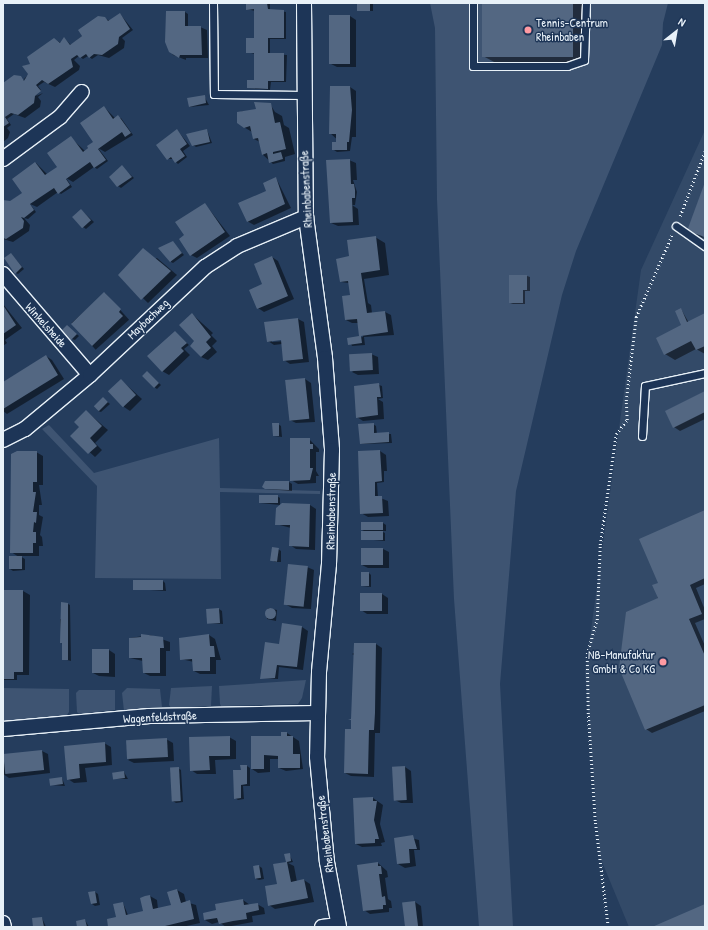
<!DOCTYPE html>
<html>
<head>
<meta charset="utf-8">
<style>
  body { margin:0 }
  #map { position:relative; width:708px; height:930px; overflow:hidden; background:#253d5d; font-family:"Patrick Hand",sans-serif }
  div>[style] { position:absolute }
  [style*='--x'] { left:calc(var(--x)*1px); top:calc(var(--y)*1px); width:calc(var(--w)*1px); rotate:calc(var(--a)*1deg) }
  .built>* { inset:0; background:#334a68 }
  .green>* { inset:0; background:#3e5472 }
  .shadow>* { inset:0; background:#0007; transform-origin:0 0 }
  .building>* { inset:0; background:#536782; transform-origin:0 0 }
  .round { border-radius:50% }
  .path>* { height:2.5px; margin-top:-1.25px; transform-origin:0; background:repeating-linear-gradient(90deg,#e8f1f8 0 1px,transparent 0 4px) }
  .roads { filter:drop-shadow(1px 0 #e8f1f8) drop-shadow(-1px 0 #e8f1f8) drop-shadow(0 1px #e8f1f8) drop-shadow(0 -1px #e8f1f8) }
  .service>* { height:7px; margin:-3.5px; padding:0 3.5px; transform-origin:3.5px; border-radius:3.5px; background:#1d3557 }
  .minor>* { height:14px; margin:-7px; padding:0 7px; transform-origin:7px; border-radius:7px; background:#1d3557 }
  .dots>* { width:11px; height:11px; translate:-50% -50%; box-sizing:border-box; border:2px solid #1d3557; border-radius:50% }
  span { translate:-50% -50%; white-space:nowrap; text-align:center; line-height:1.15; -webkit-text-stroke:3px #1d3557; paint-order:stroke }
  .poi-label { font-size:12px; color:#e8f1f8 }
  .left { translate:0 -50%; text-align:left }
  .right { translate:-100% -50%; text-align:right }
  .street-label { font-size:12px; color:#e8f1f8 }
  .frame { position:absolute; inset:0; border:4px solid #e8f1f8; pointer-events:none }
  .north { position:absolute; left:656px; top:12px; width:40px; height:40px; -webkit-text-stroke:3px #1d3557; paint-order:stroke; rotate:31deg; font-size:11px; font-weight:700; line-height:16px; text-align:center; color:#e8f1f8 }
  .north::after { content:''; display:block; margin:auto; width:14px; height:18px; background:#e8f1f8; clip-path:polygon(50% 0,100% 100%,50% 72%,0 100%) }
</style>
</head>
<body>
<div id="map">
  <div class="built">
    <i style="clip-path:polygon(705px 130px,705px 927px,629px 927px,600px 857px,585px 673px,641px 270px)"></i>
  </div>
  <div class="green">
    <i style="clip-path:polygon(430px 3px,668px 3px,663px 23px,662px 45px,576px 251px,562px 295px,516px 491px,500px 684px,513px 927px,479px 927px,454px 599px,437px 199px,435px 28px)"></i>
    <i style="clip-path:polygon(49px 425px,94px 473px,219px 438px,220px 488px,320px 491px,320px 494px,220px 492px,221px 579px,95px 578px,97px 486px,42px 429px)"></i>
    <i style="clip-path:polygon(306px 680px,302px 698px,298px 704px,221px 706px,220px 704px,219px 686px)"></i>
    <i style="clip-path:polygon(212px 686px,211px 706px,171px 708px,169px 705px,171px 688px)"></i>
    <i style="clip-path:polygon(3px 688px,69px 689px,69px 712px,67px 715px,3px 723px)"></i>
    <i style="clip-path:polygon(127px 688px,160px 689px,162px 707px,124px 711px,122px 693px)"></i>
    <i style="clip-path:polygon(79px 690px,115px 690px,115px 710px,79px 714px,77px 712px,76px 693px)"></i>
  </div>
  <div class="shadow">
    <i style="clip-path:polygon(255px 3px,270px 3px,270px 10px,286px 12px,286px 39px,270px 39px,270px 54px,287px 55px,286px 82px,271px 82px,270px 90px,248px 88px,255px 81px,255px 54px,247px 52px,255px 39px,255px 11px,247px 9px)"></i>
    <i style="left:358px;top:3px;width:15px;height:8px"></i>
    <i style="clip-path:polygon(483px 3px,586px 3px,586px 63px,496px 63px,483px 56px)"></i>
    <i style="clip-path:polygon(167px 12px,185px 12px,188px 14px,188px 27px,200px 27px,207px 30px,208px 58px,186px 58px,186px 60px,173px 55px,166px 42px)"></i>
    <i style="clip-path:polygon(120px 14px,133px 30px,122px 38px,125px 41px,124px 48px,109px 58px,98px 55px,92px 59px,88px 56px,83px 59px,79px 56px,74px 60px,80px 66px,79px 70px,55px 87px,44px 82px,38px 86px,41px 90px,36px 96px,43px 93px,38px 97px,41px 101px,40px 107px,25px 118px,14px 114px,7px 119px,11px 125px,7px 128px,10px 132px,8px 138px,3px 142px,3px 84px,21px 78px,28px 84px,24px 79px,29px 74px,24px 66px,30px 65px,54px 39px,61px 43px,64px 38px,71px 45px,104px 18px,110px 21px)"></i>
    <i style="clip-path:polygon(350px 16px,356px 20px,356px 67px,337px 67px,331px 64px)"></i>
    <i style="clip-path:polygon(350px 87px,356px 91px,356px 137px,352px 137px,350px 151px,337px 152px,334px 150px,342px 144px,330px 133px)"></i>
    <i style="clip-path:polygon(204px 96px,209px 105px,189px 107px)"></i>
    <i style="clip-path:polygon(270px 104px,275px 112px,282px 116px,284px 125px,289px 128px,295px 154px,285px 157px,285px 161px,273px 164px,262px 154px,260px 142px,254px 139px,252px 132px,242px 126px,237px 118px,242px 111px,260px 111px)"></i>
    <i style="clip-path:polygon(104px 107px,115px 118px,121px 118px,133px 135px,105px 152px,98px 148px,108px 161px,97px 169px,94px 167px,73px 182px,66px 178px,72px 187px,61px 194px,58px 192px,37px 207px,30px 204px,36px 212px,28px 219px,24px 218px,30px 225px,29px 231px,13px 242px,3px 239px,3px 201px,9px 202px,23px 193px,36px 163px,48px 175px,59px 167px,71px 138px,85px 151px,94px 142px)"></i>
    <i style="clip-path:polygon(177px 130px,190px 146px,183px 151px,187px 157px,178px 164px,173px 159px,168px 159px)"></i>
    <i style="clip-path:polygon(207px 130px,212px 143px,196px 147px,193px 145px)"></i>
    <i style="clip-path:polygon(349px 160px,356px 163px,357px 180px,353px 180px,357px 192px,355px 205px,352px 205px,358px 209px,359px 225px,338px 226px,331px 223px)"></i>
    <i style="clip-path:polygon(122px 167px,134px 178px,121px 188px,118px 186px)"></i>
    <i style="clip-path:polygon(276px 178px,291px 208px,254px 225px,247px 221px)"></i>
    <i style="clip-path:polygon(705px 185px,705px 236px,700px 234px,705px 239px,688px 230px)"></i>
    <i style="clip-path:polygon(205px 204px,230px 236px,197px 258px,191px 255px,185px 235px)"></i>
    <i style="clip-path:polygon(81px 210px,94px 222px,86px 229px,83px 227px)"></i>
    <i style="clip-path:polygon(375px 237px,385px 243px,389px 275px,364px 279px,368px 303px,371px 305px,372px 313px,385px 312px,391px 315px,394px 335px,364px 337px,365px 345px,352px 346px,349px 339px,363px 337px,359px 323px,352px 323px,346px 320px,351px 296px,349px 283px,341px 282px,351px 257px)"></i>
    <i style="clip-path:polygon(172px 242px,184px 255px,173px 263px,171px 262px)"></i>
    <i style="clip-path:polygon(11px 254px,24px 269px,18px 274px,16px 273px)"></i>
    <i style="clip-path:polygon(272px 257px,278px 261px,294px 299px,264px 312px,258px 308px)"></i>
    <i style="clip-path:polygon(157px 258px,177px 275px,148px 303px,119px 275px)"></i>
    <i style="clip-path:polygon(527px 276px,530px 277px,530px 291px,525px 291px,525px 304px,513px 304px,510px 303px)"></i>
    <i style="left:105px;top:293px;width:36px;height:45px;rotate:48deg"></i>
    <i style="clip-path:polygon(3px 304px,22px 328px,5px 340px,7px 343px,3px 346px)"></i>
    <i style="clip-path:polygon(681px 309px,689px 323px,705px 314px,705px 354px,696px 349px,675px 360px,665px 354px,657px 339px,683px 325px)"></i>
    <i style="clip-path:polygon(192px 314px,213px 333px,211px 335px,217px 341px,212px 346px,217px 352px,208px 360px,201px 357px,196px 341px)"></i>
    <i style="clip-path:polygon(evenodd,298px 319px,304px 322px,309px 362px,290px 364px,284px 360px,282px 344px,274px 345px,268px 341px,298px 319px,286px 339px,286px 341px,272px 342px,272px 340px,286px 339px)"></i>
    <i style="clip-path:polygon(67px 326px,79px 336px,75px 340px,72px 339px)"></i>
    <i style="clip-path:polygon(175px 332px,189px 345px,184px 349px,190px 355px,169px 375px,162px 371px)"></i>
    <i style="clip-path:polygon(371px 354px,378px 357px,379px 374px,358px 375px,352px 372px)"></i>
    <i style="clip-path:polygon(46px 356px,52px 360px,64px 379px,7px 414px,3px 411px,3px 383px)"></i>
    <i style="clip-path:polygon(147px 372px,161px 385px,157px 389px,154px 387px)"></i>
    <i style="clip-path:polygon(305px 379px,311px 383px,315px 422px,296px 423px,290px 420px,286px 380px)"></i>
    <i style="clip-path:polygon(121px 380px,142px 399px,130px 411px,124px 407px)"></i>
    <i style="clip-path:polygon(379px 385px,382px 386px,383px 398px,378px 399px,383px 402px,384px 419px,363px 421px,357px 417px)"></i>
    <i style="clip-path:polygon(705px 392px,705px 419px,680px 431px,674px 427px)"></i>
    <i style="clip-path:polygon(103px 398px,110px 404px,101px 412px,98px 411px)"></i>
    <i style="clip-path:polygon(86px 411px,108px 430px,95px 443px,102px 450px,95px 457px,72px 436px,80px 427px)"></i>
    <i style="clip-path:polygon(278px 424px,281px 426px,282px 437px,274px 436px)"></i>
    <i style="clip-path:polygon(373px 424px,376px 426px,377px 434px,391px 434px,392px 443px,361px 444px)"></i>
    <i style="clip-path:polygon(309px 439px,319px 449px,319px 452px,316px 452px,316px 471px,319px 476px,316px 476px,316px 483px,298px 484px,291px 480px)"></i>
    <i style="clip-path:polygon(380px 451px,386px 455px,387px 471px,384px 471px,384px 482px,377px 483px,378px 497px,388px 501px,389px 516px,368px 517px,361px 513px)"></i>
    <i style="clip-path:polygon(36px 452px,43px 456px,43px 485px,39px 485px,42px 505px,39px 505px,39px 515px,43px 517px,40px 535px,42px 537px,43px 546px,39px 546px,39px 556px,20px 556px,25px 559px,25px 570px,13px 571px,10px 569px,19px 557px,11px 552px)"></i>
    <i style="clip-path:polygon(289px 482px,292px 484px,292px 491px,265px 489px)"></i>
    <i style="clip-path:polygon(277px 496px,280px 498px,280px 505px,260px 503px)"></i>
    <i style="clip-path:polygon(282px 504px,310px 505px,316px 509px,315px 550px,296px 549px,290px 545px,291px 528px,276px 524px)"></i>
    <i style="clip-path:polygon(705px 512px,705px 584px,696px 588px,705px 610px,705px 619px,695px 623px,705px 646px,705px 711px,652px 733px,646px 729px,659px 584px)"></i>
    <i style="clip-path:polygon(383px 523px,386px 525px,386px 531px,381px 531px,385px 533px,385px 541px,362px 539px,366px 532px,362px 530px)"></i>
    <i style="clip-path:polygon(278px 549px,281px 551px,281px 562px,275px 562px,272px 560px)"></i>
    <i style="clip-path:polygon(383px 549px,389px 552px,389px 568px,368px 568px,362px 565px)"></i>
    <i style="clip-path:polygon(307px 567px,314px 570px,311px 609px,292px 608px,285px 604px)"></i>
    <i style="clip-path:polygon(369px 573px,371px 575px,371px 587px,362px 586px)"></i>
    <i style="clip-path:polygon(163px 581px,165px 583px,166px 591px,134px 589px)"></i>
    <i style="clip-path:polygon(3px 591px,23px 591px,30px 595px,29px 675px,17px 675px,17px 680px,3px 680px)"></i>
    <i style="clip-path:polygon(361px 594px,382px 594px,388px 598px,388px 614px,367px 614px,361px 610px)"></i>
    <i style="clip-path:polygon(68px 604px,70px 605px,71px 661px,63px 659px,60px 619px,62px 619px)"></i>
    <i style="clip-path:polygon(268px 608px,277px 610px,276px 621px,267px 619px)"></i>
    <i style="clip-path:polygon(219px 609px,222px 611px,223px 624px,208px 623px,207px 610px)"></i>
    <i style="clip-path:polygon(302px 627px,308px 631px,303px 670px,279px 667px,278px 679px,261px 678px,280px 645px)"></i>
    <i style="clip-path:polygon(150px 635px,170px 642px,170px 651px,166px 651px,166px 676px,150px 676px,144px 673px,143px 661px,130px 658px,130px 638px)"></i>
    <i style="clip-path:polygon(209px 635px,215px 639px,221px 660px,216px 660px,216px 674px,200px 674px,194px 671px,194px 662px,181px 659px)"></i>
    <i style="clip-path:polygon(355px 644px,376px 644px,382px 648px,380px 733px,375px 733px,374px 777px,351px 776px,345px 773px,352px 730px,354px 655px,352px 654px,354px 653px)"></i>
    <i style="clip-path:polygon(109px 650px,115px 654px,115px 677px,99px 676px,93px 673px)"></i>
    <i style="clip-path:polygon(287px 733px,299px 741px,303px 769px,286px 771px,279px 768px,279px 759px,270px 759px,270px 772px,258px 773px,252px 769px,252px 737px,282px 737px)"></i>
    <i style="clip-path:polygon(229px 737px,236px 741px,236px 759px,215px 760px,216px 774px,197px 774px,191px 770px)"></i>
    <i style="clip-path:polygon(166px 739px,173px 743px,174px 761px,134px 763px,128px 760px)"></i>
    <i style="clip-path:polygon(104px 743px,111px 747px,112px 765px,85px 768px,87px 782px,74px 783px,68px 779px,65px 747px)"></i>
    <i style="clip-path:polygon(42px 751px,48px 754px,50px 773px,9px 778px,3px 774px,3px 755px)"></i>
    <i style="clip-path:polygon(247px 766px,250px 768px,250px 786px,243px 786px,244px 799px,238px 800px,235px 798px,242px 771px)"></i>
    <i style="clip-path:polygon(405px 767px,411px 771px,413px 803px,401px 803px,395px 800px)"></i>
    <i style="clip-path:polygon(178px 768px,181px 770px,183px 802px,176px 803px,173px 801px)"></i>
    <i style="clip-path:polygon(124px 772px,128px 779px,113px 779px,113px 773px)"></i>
    <i style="clip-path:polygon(62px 778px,65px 786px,51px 785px)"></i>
    <i style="clip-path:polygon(373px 798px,383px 805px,380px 824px,385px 842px,381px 843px,382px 846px,362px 847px,356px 844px,354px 799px)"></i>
    <i style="clip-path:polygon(407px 837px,419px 840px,420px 850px,414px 850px,416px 866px,405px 868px,398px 864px)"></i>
    <i style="clip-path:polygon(289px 854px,293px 862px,288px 863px,294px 866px,297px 882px,304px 880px,310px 884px,314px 902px,275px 909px,269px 905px,279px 885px,275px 865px,287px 862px,286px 855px)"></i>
    <i style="clip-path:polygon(378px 863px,387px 871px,388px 877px,385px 878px,388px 899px,391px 901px,392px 908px,389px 908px,389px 912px,370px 914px,364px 910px)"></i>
    <i style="clip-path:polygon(259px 866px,262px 868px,264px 879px,259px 880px,256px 879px)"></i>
    <i style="clip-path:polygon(177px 890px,184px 894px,186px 902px,196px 905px,200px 923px,182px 927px,109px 927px,117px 918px,123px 903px,128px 915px,144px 912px,150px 896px,157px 900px,158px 909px,172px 906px)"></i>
    <i style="clip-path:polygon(95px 892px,98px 894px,100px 905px,95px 906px,92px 904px)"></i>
    <i style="clip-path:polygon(243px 900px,250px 905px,257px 904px,264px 908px,265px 914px,252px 916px,253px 922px,226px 927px,219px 922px,212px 924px,205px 920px,217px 911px)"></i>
    <i style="clip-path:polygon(415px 902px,421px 906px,423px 927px,406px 927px)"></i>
    <i style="clip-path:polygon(42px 918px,46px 927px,35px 927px)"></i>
    <i style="clip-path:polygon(85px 920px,89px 927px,78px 927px)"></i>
  </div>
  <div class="building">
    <i style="clip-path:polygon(246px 3px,267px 3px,268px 9px,284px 10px,284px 38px,268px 38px,268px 53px,284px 53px,284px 81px,268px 81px,268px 89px,247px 88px,247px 80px,254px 80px,254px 53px,246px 53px,246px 38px,254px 38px,254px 9px,246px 10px)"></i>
    <i style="left:357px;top:3px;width:13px;height:8px"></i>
    <i style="left:482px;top:3px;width:91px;height:54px"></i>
    <i style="clip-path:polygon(166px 11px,185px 11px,185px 26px,201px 26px,202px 55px,180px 55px,179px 58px,169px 52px,165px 42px)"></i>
    <i style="clip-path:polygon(120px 13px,130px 29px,119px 37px,118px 44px,102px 55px,94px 54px,89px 58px,86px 54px,80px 58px,77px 55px,71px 59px,73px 67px,48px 84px,42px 80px,36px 85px,41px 91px,35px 96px,34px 103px,18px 115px,11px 113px,5px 117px,9px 123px,3px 127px,3px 83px,14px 75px,21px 76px,24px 81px,28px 74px,22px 66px,30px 64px,27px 57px,54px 38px,60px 43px,64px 37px,70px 45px,82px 36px,78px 30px,98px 16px,105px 17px,108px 21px)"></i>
    <i style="left:329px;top:15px;width:21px;height:49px"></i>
    <i style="clip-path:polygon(330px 86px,350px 86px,352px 110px,349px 142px,336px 142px,336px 134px,329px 134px)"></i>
    <i style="clip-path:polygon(205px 95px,206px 103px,189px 107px,187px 98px)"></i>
    <i style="clip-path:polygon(254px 102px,271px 103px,275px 123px,280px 122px,286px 149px,273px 152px,273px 154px,281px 152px,283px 159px,269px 163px,267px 153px,262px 155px,258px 138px,253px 139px,250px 126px,244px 128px,237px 123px,237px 112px,256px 109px)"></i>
    <i style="clip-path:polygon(104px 106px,113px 119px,118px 115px,131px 133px,125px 137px,122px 132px,98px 149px,106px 160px,94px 168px,90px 162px,66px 179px,70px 185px,58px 194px,54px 188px,30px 204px,34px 210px,24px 218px,21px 217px,24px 221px,23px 228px,6px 239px,3px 238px,3px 200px,10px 201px,22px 193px,12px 179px,35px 162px,45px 175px,57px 167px,47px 153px,71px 136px,83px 152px,88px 148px,87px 146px,93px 142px,80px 123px)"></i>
    <i style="clip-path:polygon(177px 129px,187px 144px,180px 149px,185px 156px,175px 163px,171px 157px,167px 160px,156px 145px)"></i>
    <i style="clip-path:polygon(207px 129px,210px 142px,192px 146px,186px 134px)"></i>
    <i style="left:347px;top:142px;width:8px;height:15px;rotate:90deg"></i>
    <i style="clip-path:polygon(350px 159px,351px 184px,354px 184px,355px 190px,355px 198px,352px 198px,353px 222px,330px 223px,326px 160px)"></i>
    <i style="clip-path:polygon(122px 165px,132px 177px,117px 187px,109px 177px)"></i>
    <i style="clip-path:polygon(276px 177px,285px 204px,247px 222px,238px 203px,266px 191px,263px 183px)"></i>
    <i style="clip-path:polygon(705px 182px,705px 237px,687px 231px)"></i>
    <i style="clip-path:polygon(205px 203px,225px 232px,190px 256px,179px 239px,184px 235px,175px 222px)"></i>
    <i style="left:81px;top:209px;width:15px;height:12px;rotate:48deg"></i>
    <i style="clip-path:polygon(376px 236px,380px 270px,361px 273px,367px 313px,385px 311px,388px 332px,361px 336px,362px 343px,348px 345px,347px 338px,359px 336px,357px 319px,345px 320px,342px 296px,350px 295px,348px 281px,340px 282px,336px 259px,349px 256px,347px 240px)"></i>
    <i style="clip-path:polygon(173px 241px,182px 253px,170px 262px,158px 248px)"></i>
    <i style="clip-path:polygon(143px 248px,171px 271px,141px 300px,118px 275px)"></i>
    <i style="clip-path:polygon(11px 253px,22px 267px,15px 274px,4px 258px)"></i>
    <i style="clip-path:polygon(272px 256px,288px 296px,257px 309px,249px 290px,262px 284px,254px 264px)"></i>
    <i style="clip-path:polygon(509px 275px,527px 275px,527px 290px,523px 290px,523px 303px,509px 303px)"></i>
    <i style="clip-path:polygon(104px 292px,121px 309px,119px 312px,123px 316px,92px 346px,71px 324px)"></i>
    <i style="clip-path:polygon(3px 305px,16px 325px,3px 334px)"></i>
    <i style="clip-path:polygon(681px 308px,687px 322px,705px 313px,705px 346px,696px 350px,691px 341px,664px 355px,656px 338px,681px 325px,675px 311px)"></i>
    <i style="clip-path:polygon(192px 313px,211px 337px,206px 342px,211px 348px,201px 357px,190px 346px,194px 341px,179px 325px)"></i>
    <i style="clip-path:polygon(298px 318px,303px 359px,283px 361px,281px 340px,267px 342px,264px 322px)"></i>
    <i style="clip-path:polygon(67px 325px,77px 334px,71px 340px,62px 330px)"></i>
    <i style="clip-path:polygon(175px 331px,187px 343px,181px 348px,184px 351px,162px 372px,147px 356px)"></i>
    <i style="left:372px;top:353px;width:17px;height:23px;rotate:87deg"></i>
    <i style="clip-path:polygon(46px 355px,58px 375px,3px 409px,3px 382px)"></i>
    <i style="left:147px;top:371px;width:17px;height:7px;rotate:45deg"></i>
    <i style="left:305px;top:378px;width:41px;height:20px;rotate:84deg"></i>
    <i style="left:121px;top:379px;width:22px;height:18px;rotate:47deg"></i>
    <i style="clip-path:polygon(379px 383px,381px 397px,377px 397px,378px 415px,356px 418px,354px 386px)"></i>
    <i style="clip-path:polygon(705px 391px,705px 412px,673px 428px,665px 411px)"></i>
    <i style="left:103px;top:397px;width:7px;height:13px;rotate:45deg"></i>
    <i style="clip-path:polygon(86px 410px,102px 426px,90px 438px,97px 446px,88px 454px,70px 436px,79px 427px,74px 422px)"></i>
    <i style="clip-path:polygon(272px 423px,279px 423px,279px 436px,273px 436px)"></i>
    <i style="clip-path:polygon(374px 423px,374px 433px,389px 432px,389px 442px,360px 444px,358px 424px)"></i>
    <i style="clip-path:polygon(290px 438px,310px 438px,310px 444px,313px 444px,313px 449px,310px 449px,310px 468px,313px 468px,310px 480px,290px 481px)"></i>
    <i style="clip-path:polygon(380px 450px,382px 481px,375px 482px,375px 496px,382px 496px,383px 513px,360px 514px,358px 451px)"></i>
    <i style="clip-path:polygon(17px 451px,37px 451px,37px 482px,33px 482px,33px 492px,36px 492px,33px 512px,37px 512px,36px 523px,34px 522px,33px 532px,36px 532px,36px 543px,33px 543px,33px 553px,10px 553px,11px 454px)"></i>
    <i style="clip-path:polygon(265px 481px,289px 481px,289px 490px,265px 489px,262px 487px)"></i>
    <i style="left:259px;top:495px;width:19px;height:8px"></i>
    <i style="clip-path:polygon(282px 503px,310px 504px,309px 547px,289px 546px,290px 525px,275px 525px,276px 508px)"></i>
    <i style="clip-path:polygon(705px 510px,705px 578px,690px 585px,702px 614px,689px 619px,705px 656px,705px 705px,645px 730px,619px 668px,626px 612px,658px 598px,652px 585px,658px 583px,639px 539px)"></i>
    <i style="left:383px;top:522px;width:8px;height:22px;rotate:90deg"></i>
    <i style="left:361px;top:531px;width:22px;height:9px"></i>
    <i style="left:272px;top:547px;width:7px;height:14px;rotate:8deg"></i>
    <i style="left:361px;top:548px;width:22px;height:17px"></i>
    <i style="left:22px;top:556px;width:13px;height:13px;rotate:90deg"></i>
    <i style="left:288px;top:564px;width:20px;height:41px;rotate:6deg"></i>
    <i style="left:361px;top:572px;width:8px;height:14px"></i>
    <i style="left:133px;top:580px;width:30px;height:10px"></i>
    <i style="clip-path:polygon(3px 590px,23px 590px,23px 672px,14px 672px,14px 679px,3px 679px)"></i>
    <i style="left:360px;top:593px;width:22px;height:18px"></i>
    <i style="clip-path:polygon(61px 602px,68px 603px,68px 660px,62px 660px,62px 643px,60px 643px)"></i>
    <i class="round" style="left:264.5px;top:607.5px;width:11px;height:11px"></i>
    <i style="left:219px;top:608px;width:15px;height:13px;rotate:86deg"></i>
    <i style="clip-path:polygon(282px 623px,302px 626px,297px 667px,277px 665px,275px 678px,260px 679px,265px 642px,279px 644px)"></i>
    <i style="clip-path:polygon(141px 634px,163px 637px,164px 648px,160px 648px,160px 673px,143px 673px,142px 658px,129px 658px,129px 638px,141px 637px)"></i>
    <i style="clip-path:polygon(209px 634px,210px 646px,214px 646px,215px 657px,210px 657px,210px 671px,193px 671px,192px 659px,180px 660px,179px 638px)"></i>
    <i style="clip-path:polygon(354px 643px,376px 643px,375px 713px,374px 730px,369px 730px,368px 774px,344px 773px,345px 729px,351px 729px,351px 720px,348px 720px,351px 719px)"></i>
    <i style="left:92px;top:649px;width:17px;height:24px"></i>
    <i style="clip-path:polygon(281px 732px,287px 732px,287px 736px,293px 736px,293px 754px,300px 754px,300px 768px,278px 768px,278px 756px,264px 755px,264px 769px,251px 769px,251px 736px,281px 736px)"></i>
    <i style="clip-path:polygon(230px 736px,230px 756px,209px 756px,210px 770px,190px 771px,189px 737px)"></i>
    <i style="left:167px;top:738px;width:19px;height:41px;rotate:87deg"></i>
    <i style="clip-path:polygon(105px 742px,106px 762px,79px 764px,80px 778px,67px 780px,64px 746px)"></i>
    <i style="left:42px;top:750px;width:20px;height:39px;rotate:84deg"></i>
    <i style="clip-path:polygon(240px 765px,247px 765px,247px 784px,241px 785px,241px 798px,234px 799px,233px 770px,241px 770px)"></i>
    <i style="left:405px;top:766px;width:34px;height:13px;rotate:87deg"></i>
    <i style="left:179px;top:767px;width:34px;height:9px;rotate:87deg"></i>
    <i style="left:124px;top:771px;width:7px;height:12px;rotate:82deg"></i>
    <i style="left:62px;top:777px;width:7px;height:13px;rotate:82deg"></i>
    <i style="clip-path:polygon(373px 797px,373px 801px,377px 801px,374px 820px,379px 839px,375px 839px,375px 843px,355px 844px,353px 798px)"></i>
    <i style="clip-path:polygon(413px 835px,417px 849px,409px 849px,410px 863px,397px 864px,394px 838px)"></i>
    <i style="clip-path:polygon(290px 853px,291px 861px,287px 862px,291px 882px,304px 879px,308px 898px,268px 906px,265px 886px,277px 884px,273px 864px,286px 862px,284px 854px)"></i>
    <i style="clip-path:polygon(378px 862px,378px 866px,381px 866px,382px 874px,379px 874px,382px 897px,385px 896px,386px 905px,383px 905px,383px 909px,363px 911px,357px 865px)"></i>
    <i style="left:259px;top:865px;width:13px;height:6px;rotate:81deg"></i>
    <i style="clip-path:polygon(177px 889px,181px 903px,190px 900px,194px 919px,161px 927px,108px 927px,107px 919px,116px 917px,113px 904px,123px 902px,126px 915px,143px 911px,140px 898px,145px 896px,150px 895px,153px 909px,171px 905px,167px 892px)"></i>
    <i style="clip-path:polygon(95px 891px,97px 903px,91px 904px,88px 892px)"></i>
    <i style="clip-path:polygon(243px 899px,244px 905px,258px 903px,259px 910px,246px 913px,247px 919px,233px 921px,219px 924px,217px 918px,204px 920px,203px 913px,216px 910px,215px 904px)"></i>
    <i style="left:415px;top:901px;width:26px;height:13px;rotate:83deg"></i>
    <i style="clip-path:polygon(705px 904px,705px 927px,652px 927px)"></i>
    <i style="clip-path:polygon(42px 917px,44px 927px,33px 927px,32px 918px)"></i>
    <i style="clip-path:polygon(85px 919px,87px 927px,77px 927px,76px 921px)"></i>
  </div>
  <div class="path">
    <i style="--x:680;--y:216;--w:70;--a:-69"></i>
    <i style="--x:608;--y:927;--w:107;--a:-97"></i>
    <i style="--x:595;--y:821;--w:107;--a:-93.7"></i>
    <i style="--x:588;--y:714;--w:60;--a:-91"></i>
    <i style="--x:587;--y:654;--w:35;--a:-74"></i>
    <i style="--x:597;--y:620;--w:75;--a:-87.7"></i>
    <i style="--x:600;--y:545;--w:112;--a:-81.8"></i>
    <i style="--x:616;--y:434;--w:18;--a:-52"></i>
    <i style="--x:627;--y:420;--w:19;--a:-93"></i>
    <i style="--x:626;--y:401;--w:85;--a:-83.2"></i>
    <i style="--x:636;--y:317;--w:90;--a:-66.3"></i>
  </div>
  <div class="roads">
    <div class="service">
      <i style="--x:213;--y:3;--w:91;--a:89.4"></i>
      <i style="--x:214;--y:94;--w:90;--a:0.6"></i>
      <i style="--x:473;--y:3;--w:63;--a:90"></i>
      <i style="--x:473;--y:66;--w:94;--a:0"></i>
      <i style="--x:567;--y:66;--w:18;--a:-19"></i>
      <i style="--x:584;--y:60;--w:57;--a:-88"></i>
      <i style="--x:676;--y:226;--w:35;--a:35"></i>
      <i style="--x:642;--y:436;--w:50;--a:-86.6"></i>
      <i style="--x:645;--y:386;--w:61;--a:-12.2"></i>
    </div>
    <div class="minor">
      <i style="--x:304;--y:3;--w:214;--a:89.5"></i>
      <i style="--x:306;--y:217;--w:142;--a:82.3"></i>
      <i style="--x:325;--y:358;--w:92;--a:85.6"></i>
      <i style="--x:332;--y:450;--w:114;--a:91.5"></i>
      <i style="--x:329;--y:564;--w:108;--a:95.3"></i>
      <i style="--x:319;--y:672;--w:85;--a:91.3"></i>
      <i style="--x:317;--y:757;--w:105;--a:84.6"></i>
      <i style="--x:327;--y:862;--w:66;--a:79.5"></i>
      <i style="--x:3;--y:159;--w:71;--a:-36.4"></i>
      <i style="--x:60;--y:117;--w:33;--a:-49"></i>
      <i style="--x:3;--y:274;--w:133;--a:49.3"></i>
      <i style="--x:3;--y:440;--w:25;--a:-27"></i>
      <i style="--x:25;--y:429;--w:85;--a:-39.7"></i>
      <i style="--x:90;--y:375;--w:158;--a:-43.2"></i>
      <i style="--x:205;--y:267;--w:38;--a:-33"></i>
      <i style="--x:237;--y:246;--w:75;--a:-22.8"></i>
      <i style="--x:3;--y:729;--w:147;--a:-5.1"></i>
      <i style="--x:149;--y:716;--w:168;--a:-1"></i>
      <i style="--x:3;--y:923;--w:4;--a:76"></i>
      <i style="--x:322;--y:927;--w:16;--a:-7"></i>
    </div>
  </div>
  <div class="dots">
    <i style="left:528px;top:30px;background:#ff9aa2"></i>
    <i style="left:663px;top:662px;background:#ff9aa2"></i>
  </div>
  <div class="poi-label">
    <span class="left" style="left:536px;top:30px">Tennis-Centrum<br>Rheinbaben</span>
    <span class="right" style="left:655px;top:662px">NB-Manufaktur<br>GmbH &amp; Co KG</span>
  </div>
  <div class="street-label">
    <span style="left:306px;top:189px;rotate:-93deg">Rheinbabenstraße</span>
    <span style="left:148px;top:319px;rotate:-44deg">Maybachweg</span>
    <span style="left:46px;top:325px;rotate:48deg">Winkelsheide</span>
    <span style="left:331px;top:511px;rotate:-89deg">Rheinbabenstraße</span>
    <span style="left:160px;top:717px;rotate:-3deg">Wagenfeldstraße</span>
    <span style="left:325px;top:834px;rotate:-97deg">Rheinbabenstraße</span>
  </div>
  <div class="frame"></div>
  <div class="north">N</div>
</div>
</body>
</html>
